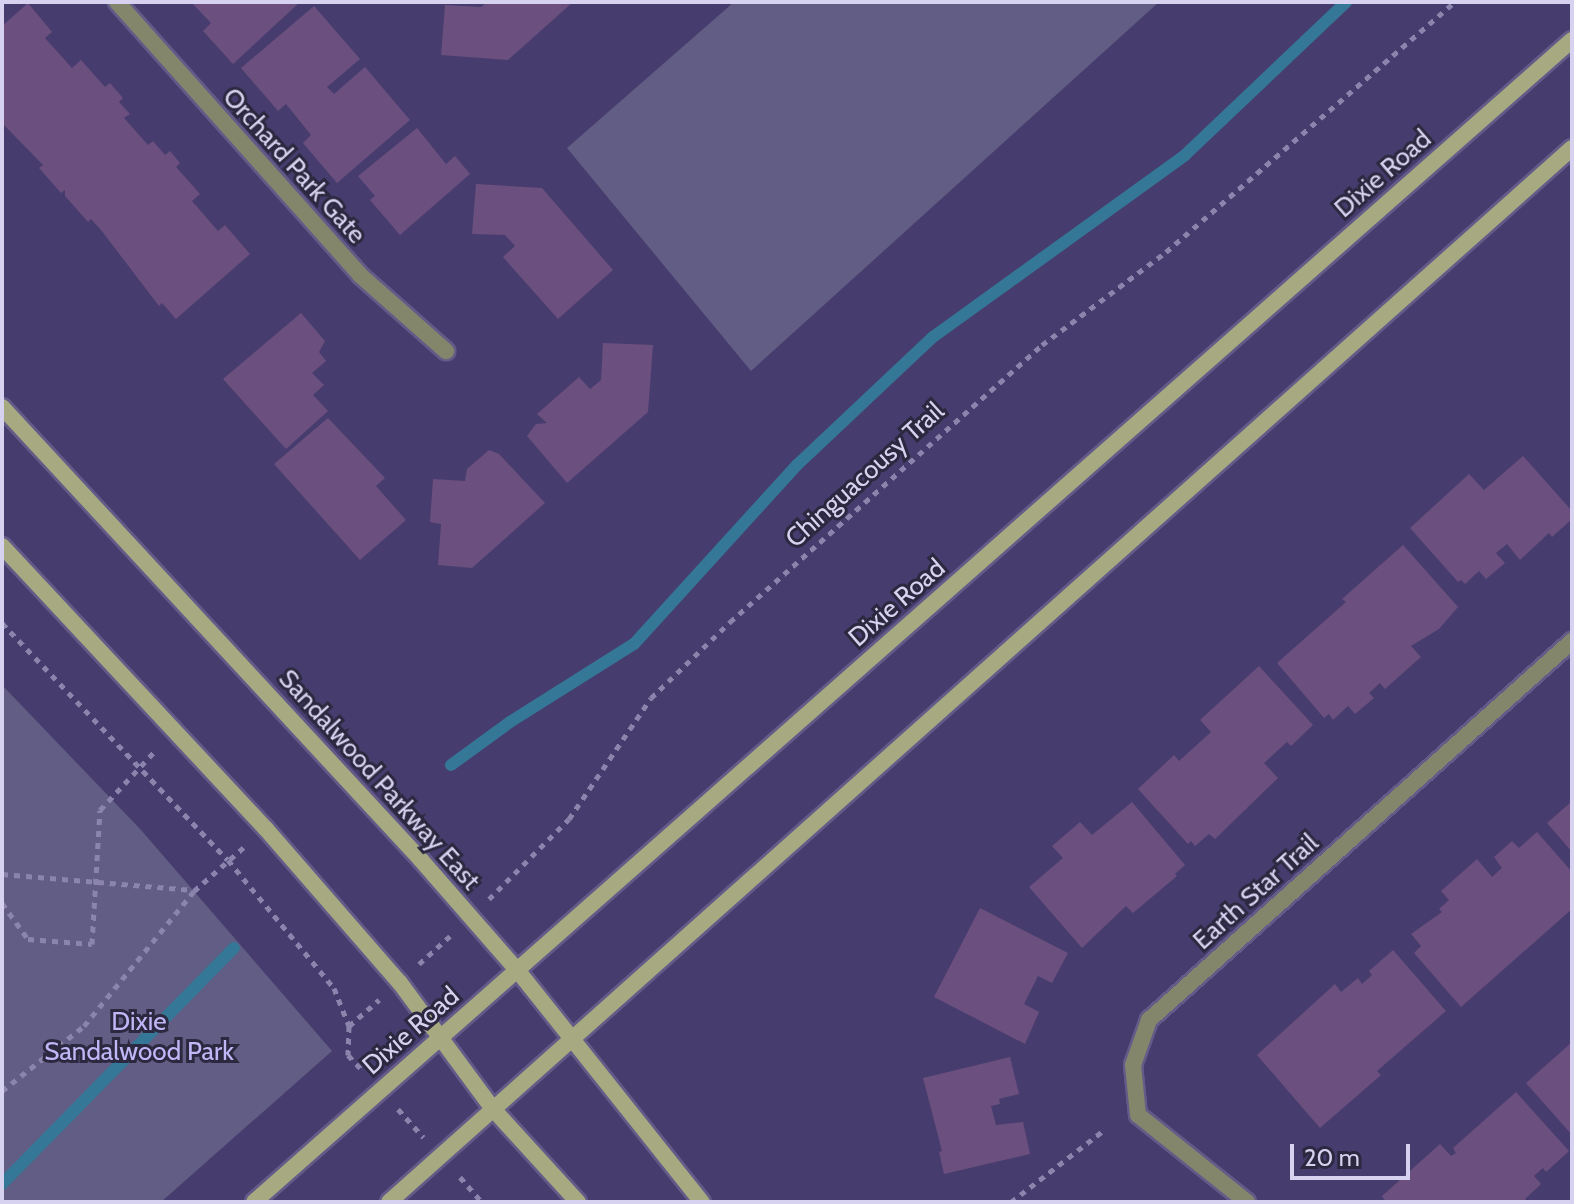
<!DOCTYPE html>
<html>
<head>
<meta charset="utf-8">
<style>
  body { margin:0 }
  #map { position:relative; width:1574px; height:1204px; overflow:hidden; background:#463d6e; font-family:Cabin,sans-serif }
  div>[style] { position:absolute }
  [style*='--x'] { left:calc(var(--x)*1px); top:calc(var(--y)*1px); width:calc(var(--w)*1px); rotate:calc(var(--a)*1deg) }
  .green>* { inset:0; background:#625d84 }
  .stream>* { height:12px; margin:-6px; padding:0 6px; transform-origin:6px; border-radius:6px; background:#357796 }
  .building>* { inset:0; background:#6b4f7e }
  .path>* { height:5px; margin-top:-2.5px; transform-origin:0; background:repeating-linear-gradient(90deg,#8b84ac 0 6px,transparent 0 12px) }
  .roads { filter:drop-shadow(2px 0 #635b88) drop-shadow(-2px 0 #635b88) drop-shadow(0 2px #635b88) drop-shadow(0 -2px #635b88) }
  .street>* { height:16px; margin:-8px; padding:0 8px; transform-origin:8px; border-radius:8px; background:#84866c }
  .secondary>* { height:16px; margin:-8px; padding:0 8px; transform-origin:8px; border-radius:8px; background:#a7a981 }
  span { translate:-50% -50%; white-space:nowrap; text-align:center; line-height:1.15; -webkit-text-stroke:6px #2c283f; paint-order:stroke }
  .street-label { font-size:26px; color:#d6d2f0 }
  .park-label { font-size:26px; color:#c0b7f7 }
  .frame { position:absolute; inset:0; border:4px solid #d6d2f0; pointer-events:none }
  .scale { position:absolute; left:1290px; top:1144px; width:120px; height:36px; box-sizing:border-box; border:4px solid #d6d2f0; border-top:0; padding-left:10px; font-size:24px; line-height:28px; white-space:nowrap; color:#d6d2f0; -webkit-text-stroke:6px #2c283f; paint-order:stroke }
</style>
</head>
<body>
<div id="map">
  <div class="green">
    <i style="clip-path:polygon(734px 2px,1159px 2px,751px 371px,567px 148px)"></i>
    <i style="clip-path:polygon(2px 685px,141px 830px,332px 1051px,161px 1202px,2px 1202px)"></i>
  </div>
  <div class="stream">
    <i style="--x:451;--y:765;--w:73;--a:-36.1"></i>
    <i style="--x:510;--y:722;--w:146;--a:-32.2"></i>
    <i style="--x:634;--y:644;--w:242;--a:-47.7"></i>
    <i style="--x:797;--y:465;--w:187;--a:-43.3"></i>
    <i style="--x:933;--y:337;--w:311;--a:-35.8"></i>
    <i style="--x:1185;--y:155;--w:222;--a:-43.5"></i>
    <i style="--x:2;--y:1184;--w:331;--a:-45.5"></i>
  </div>
  <div class="building">
    <i style="clip-path:polygon(191px 2px,300px 2px,233px 64px,203px 31px,211px 23px)"></i>
    <i style="clip-path:polygon(487px 2px,573px 2px,508px 60px,441px 55px,445px 5px,481px 7px)"></i>
    <i style="clip-path:polygon(28px 3px,52px 32px,45px 38px,72px 68px,81px 60px,105px 87px,110px 83px,123px 98px,119px 102px,130px 114px,124px 118px,148px 145px,153px 141px,165px 155px,170px 151px,180px 163px,176px 167px,200px 194px,192px 201px,218px 231px,225px 225px,250px 254px,176px 319px,162px 303px,159px 306px,101px 230px,91px 219px,88px 222px,65px 196px,65px 190px,61px 193px,39px 168px,43px 165px,2px 123px,2px 26px)"></i>
    <i style="clip-path:polygon(314px 6px,360px 59px,327px 87px,334px 94px,365px 67px,410px 120px,337px 183px,303px 143px,311px 135px,286px 104px,278px 111px,241px 68px)"></i>
    <i style="clip-path:polygon(417px 128px,446px 164px,455px 156px,470px 174px,400px 235px,370px 200px,375px 196px,358px 176px)"></i>
    <i style="clip-path:polygon(476px 184px,542px 188px,613px 270px,558px 319px,503px 257px,515px 246px,505px 235px,472px 234px)"></i>
    <i style="clip-path:polygon(301px 313px,325px 341px,319px 352px,326px 361px,312px 373px,324px 385px,313px 395px,328px 411px,286px 449px,223px 379px)"></i>
    <i style="clip-path:polygon(603px 343px,653px 345px,648px 412px,567px 483px,527px 436px,536px 424px,547px 423px,537px 414px,579px 377px,590px 389px,601px 380px)"></i>
    <i style="clip-path:polygon(328px 418px,385px 478px,376px 486px,406px 520px,360px 560px,274px 464px)"></i>
    <i style="clip-path:polygon(489px 450px,499px 454px,545px 503px,472px 568px,438px 565px,441px 524px,430px 522px,433px 479px,465px 481px,467px 469px)"></i>
    <i style="clip-path:polygon(1523px 456px,1572px 511px,1572px 519px,1552px 537px,1549px 533px,1520px 560px,1507px 544px,1496px 553px,1505px 563px,1486px 579px,1479px 571px,1465px 584px,1461px 580px,1458px 582px,1410px 528px,1469px 474px,1484px 490px)"></i>
    <i style="clip-path:polygon(1403px 545px,1458px 607px,1439px 629px,1411px 646px,1421px 657px,1385px 689px,1380px 683px,1369px 693px,1374px 698px,1355px 714px,1348px 706px,1333px 720px,1329px 714px,1324px 718px,1277px 663px,1346px 602px,1342px 599px)"></i>
    <i style="clip-path:polygon(1259px 666px,1313px 725px,1291px 746px,1287px 742px,1264px 763px,1278px 778px,1215px 839px,1209px 834px,1195px 846px,1191px 841px,1188px 844px,1138px 789px,1174px 755px,1179px 761px,1211px 732px,1200px 720px)"></i>
    <i style="clip-path:polygon(1132px 802px,1185px 865px,1175px 874px,1177px 876px,1133px 913px,1126px 906px,1082px 948px,1029px 887px,1063px 858px,1052px 846px,1080px 822px,1092px 835px)"></i>
    <i style="clip-path:polygon(1571px 802px,1572px 804px,1572px 852px,1547px 823px)"></i>
    <i style="clip-path:polygon(1537px 832px,1572px 872px,1572px 909px,1461px 1007px,1414px 953px,1421px 946px,1411px 934px,1442px 912px,1439px 909px,1449px 900px,1441px 891px,1477px 859px,1492px 877px,1502px 868px,1494px 857px,1512px 841px,1519px 848px)"></i>
    <i style="clip-path:polygon(980px 908px,1068px 953px,1052px 983px,1038px 976px,1024px 1004px,1039px 1012px,1025px 1044px,934px 997px)"></i>
    <i style="clip-path:polygon(1393px 950px,1446px 1011px,1377px 1071px,1381px 1075px,1320px 1128px,1257px 1055px,1335px 984px,1341px 992px,1358px 978px,1362px 984px,1372px 975px,1369px 971px)"></i>
    <i style="clip-path:polygon(1572px 1042px,1572px 1135px,1526px 1083px)"></i>
    <i style="clip-path:polygon(1010px 1057px,1019px 1094px,999px 1099px,1000px 1104px,991px 1106px,996px 1125px,1023px 1122px,1030px 1154px,944px 1174px,939px 1152px,942px 1151px,923px 1078px)"></i>
    <i style="clip-path:polygon(1516px 1092px,1569px 1151px,1546px 1172px,1543px 1168px,1534px 1176px,1541px 1184px,1525px 1199px,1528px 1202px,1386px 1202px,1382px 1196px,1440px 1144px,1451px 1156px,1456px 1153px,1453px 1148px)"></i>
  </div>
  <div class="path">
    <i style="--x:2;--y:623;--w:327;--a:46.4"></i>
    <i style="--x:228;--y:860;--w:166;--a:50.4"></i>
    <i style="--x:334;--y:988;--w:41;--a:68.5"></i>
    <i style="--x:349;--y:1026;--w:29;--a:92"></i>
    <i style="--x:348;--y:1055;--w:19;--a:47"></i>
    <i style="--x:2;--y:874;--w:192;--a:4.8"></i>
    <i style="--x:489;--y:899;--w:113;--a:-45"></i>
    <i style="--x:569;--y:819;--w:146;--a:-55.9"></i>
    <i style="--x:651;--y:698;--w:110;--a:-43.9"></i>
    <i style="--x:730;--y:622;--w:417;--a:-41.6"></i>
    <i style="--x:1042;--y:345;--w:155;--a:-36.9"></i>
    <i style="--x:1166;--y:252;--w:382;--a:-40.9"></i>
    <i style="--x:2;--y:903;--w:44;--a:54.2"></i>
    <i style="--x:28;--y:939;--w:64;--a:4.5"></i>
    <i style="--x:92;--y:944;--w:134;--a:-86.6"></i>
    <i style="--x:100;--y:810;--w:82;--a:-47"></i>
    <i style="--x:419;--y:964;--w:42;--a:-42.1"></i>
    <i style="--x:349;--y:1026;--w:40;--a:-41"></i>
    <i style="--x:2;--y:1091;--w:105;--a:-38.4"></i>
    <i style="--x:84;--y:1026;--w:174;--a:-50.8"></i>
    <i style="--x:194;--y:891;--w:68;--a:-41.4"></i>
    <i style="--x:398;--y:1109;--w:38;--a:48"></i>
    <i style="--x:460;--y:1177;--w:33;--a:49"></i>
    <i style="--x:1011;--y:1202;--w:118;--a:-37.7"></i>
  </div>
  <div class="roads">
    <div class="street">
      <i style="--x:117;--y:2;--w:365;--a:48.3"></i>
      <i style="--x:360;--y:275;--w:115;--a:41.5"></i>
      <i style="--x:1247;--y:1202;--w:139;--a:-141.4"></i>
      <i style="--x:1138;--y:1115;--w:50;--a:-95.7"></i>
      <i style="--x:1133;--y:1065;--w:48;--a:-70.4"></i>
      <i style="--x:1149;--y:1020;--w:568;--a:-41.86"></i>
    </div>
    <div class="secondary">
      <i style="--x:2;--y:407;--w:617;--a:47.23"></i>
      <i style="--x:421;--y:860;--w:147;--a:48.9"></i>
      <i style="--x:518;--y:971;--w:295;--a:51.5"></i>
      <i style="--x:2;--y:546;--w:387;--a:47"></i>
      <i style="--x:266;--y:829;--w:204;--a:49"></i>
      <i style="--x:400;--y:983;--w:157;--a:53.6"></i>
      <i style="--x:493;--y:1109;--w:126;--a:47.6"></i>
      <i style="--x:254;--y:1202;--w:1757;--a:-41.4"></i>
      <i style="--x:389;--y:1202;--w:1584;--a:-41.7"></i>
    </div>
  </div>
  <div class="street-label">
    <span style="left:294px;top:166px;rotate:48deg">Orchard Park Gate</span>
    <span style="left:1383px;top:174px;rotate:-41deg">Dixie Road</span>
    <span style="left:865px;top:475px;rotate:-42deg">Chinguacousy Trail</span>
    <span style="left:897px;top:603px;rotate:-41deg">Dixie Road</span>
    <span style="left:379px;top:780px;rotate:48deg">Sandalwood Parkway East</span>
    <span style="left:1256px;top:892px;rotate:-42deg">Earth Star Trail</span>
    <span style="left:411px;top:1031px;rotate:-41deg">Dixie Road</span>
  </div>
  <div class="park-label">
    <span style="left:139px;top:1037px">Dixie<br>Sandalwood Park</span>
  </div>
  <div class="frame"></div>
  <div class="scale">20 m</div>
</div>
</body>
</html>
